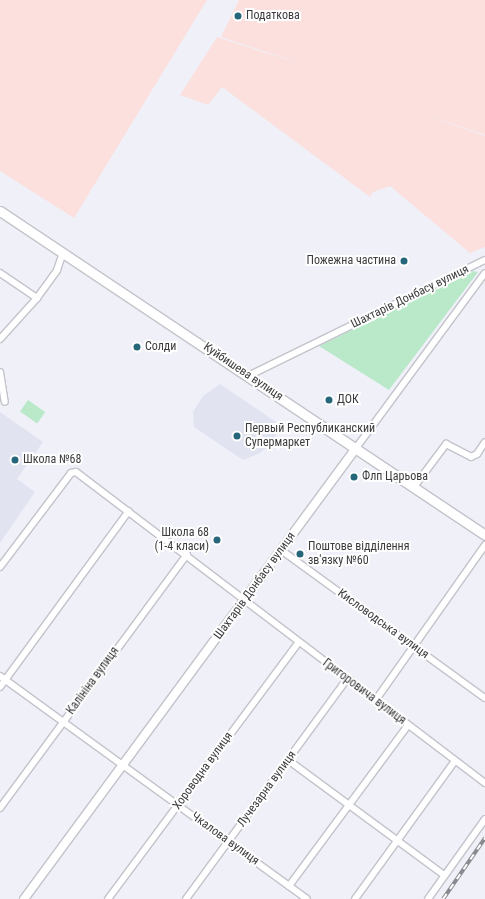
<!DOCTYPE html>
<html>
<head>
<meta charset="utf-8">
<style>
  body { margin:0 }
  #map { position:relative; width:485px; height:899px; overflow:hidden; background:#f0f0f9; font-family:"Roboto Condensed",sans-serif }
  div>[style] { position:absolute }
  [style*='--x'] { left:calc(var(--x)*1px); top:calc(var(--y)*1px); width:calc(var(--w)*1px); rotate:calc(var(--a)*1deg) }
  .built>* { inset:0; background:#e1e3f1 }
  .industrial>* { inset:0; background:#fbe0de }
  .green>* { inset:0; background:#b9e9c9; transform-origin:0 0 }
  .roads { filter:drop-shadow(1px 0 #c3c3cb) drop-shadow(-1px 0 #c3c3cb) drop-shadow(0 1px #c3c3cb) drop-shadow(0 -1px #c3c3cb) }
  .minor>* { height:6px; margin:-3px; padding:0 3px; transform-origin:3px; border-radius:3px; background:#fff }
  .tertiary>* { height:8px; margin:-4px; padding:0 4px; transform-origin:4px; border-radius:4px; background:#fff }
  .secondary>* { height:9px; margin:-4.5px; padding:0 4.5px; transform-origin:4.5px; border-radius:4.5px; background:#fff }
  .rail>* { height:3.5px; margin-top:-1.75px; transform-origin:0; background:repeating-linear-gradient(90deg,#fefefe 0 6px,#8a8a90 0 12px); box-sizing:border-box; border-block:1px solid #8a8a90 }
  .dots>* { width:11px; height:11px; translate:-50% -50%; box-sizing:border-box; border:2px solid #fefefe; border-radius:50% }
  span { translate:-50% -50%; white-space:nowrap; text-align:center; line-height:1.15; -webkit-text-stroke:4px #fefefe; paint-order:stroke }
  .poi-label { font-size:12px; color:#3b3b3e }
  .left { translate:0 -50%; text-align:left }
  .right { translate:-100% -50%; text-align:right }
  .street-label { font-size:12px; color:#3b3b3e }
</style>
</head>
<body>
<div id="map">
  <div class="built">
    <i style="clip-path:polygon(220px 384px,276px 422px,276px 440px,260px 453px,243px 460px,194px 427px,193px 412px,203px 396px)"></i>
    <i style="clip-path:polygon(0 412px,43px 442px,17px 479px,35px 492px,0 543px)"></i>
  </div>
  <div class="industrial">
    <i style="clip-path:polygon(0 0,207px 0,74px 218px,0 171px)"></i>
    <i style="clip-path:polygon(239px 0,485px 0,485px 135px,417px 112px,485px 136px,485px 247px,470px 253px,390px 186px,373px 192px,370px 197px,222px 87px,208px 105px,180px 95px,217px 37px,313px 68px,221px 37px)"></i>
  </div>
  <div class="green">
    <i style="clip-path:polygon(473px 271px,478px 272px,389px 390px,319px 346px)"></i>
    <i style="left:28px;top:400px;width:21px;height:14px;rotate:35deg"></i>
  </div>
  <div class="roads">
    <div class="minor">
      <i style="--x:0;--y:273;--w:45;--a:34"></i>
      <i style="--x:0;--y:339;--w:55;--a:-47.9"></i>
      <i style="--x:37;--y:298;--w:34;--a:-54"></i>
      <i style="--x:57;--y:270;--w:18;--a:-71"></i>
      <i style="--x:0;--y:372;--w:30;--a:81"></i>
      <i style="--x:248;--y:376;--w:264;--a:-26.1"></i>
      <i style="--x:356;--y:448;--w:217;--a:-53.6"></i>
      <i style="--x:414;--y:487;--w:54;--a:-53.3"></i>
      <i style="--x:446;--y:444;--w:28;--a:27"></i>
      <i style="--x:471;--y:457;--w:7;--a:-27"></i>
      <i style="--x:477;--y:454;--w:14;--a:-56"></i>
      <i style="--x:281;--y:550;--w:252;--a:36"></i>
      <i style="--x:0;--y:567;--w:118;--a:-52.9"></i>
      <i style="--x:71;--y:473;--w:5;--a:-11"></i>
      <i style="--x:76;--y:472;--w:514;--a:37.25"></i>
      <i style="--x:0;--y:676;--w:379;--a:36"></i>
      <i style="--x:0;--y:687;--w:218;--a:-53.8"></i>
      <i style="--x:375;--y:701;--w:191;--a:-54.8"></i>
      <i style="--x:288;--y:760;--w:194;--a:36.4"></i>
      <i style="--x:0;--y:808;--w:315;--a:-53.6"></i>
      <i style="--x:289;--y:886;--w:200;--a:-53.5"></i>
      <i style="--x:108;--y:899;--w:319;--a:-53.4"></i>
      <i style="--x:186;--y:899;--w:273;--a:-53.8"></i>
      <i style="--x:355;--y:899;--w:170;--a:-54.1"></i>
      <i style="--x:428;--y:899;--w:98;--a:-54.5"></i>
    </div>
    <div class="tertiary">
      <i style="--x:24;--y:899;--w:560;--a:-53.64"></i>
    </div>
    <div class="secondary">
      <i style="--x:0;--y:211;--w:583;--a:33.74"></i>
    </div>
  </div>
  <div class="rail">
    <i style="--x:443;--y:899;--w:74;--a:-55.5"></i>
  </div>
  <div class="dots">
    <i style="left:238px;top:16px;background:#25667a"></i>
    <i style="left:404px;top:261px;background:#25667a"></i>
    <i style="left:137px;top:347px;background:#25667a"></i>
    <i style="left:329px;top:400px;background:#25667a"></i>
    <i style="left:237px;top:436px;background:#25667a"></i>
    <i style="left:15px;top:460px;background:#25667a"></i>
    <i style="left:354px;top:477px;background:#25667a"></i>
    <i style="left:217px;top:540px;background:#25667a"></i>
    <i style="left:300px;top:554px;background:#25667a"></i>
  </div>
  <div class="poi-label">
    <span class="left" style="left:246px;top:16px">Податкова</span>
    <span class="right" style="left:396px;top:261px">Пожежна частина</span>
    <span class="left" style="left:145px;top:347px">Солди</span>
    <span class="left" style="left:337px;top:400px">ДОК</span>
    <span class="left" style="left:245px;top:436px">Первый Республиканский<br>Супермаркет</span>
    <span class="left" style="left:23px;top:460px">Школа №68</span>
    <span class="left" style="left:362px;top:477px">Флп Царьова</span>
    <span class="right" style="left:209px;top:540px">Школа 68<br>(1-4 класи)</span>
    <span class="left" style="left:308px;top:554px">Поштове відділення<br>зв'язку №60</span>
  </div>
  <div class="street-label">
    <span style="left:410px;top:297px;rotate:-26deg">Шахтарів Донбасу вулиця</span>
    <span style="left:243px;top:372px;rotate:34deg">Куйбишева вулиця</span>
    <span style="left:255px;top:586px;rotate:-54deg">Шахтарів Донбасу вулиця</span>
    <span style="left:383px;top:624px;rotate:36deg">Кисловодська вулиця</span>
    <span style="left:93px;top:681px;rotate:-54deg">Калініна вулиця</span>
    <span style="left:364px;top:692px;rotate:37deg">Григоровича вулиця</span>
    <span style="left:203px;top:771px;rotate:-54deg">Хороводна вулиця</span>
    <span style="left:267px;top:789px;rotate:-54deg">Лучезарна вулиця</span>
    <span style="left:225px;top:839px;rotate:36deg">Чкалова вулиця</span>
  </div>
</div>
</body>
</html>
